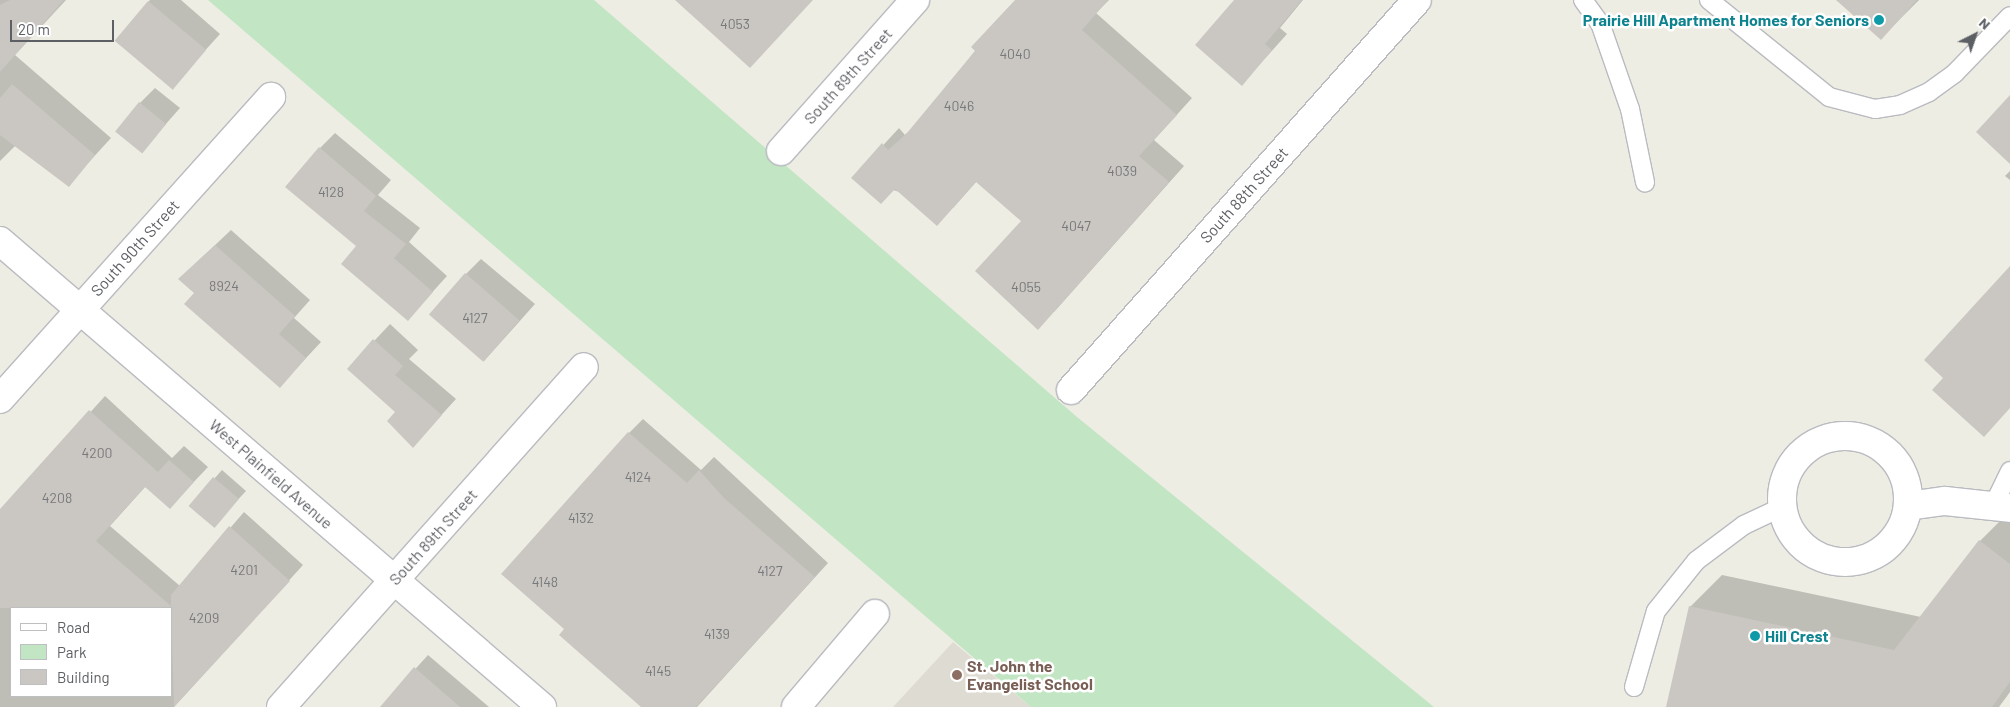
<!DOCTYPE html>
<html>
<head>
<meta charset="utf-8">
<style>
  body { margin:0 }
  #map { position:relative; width:2010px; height:707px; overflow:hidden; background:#eeede4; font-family:Barlow,sans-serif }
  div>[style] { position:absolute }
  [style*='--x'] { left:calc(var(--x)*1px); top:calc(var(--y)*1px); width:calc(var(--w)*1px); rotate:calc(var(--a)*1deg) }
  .education>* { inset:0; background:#dedcd2 }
  .green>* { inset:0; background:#c2e5c4 }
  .shadow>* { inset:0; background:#0003 }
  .building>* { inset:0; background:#cac7c2; transform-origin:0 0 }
  .roads { filter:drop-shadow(1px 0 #b9bbc0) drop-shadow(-1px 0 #b9bbc0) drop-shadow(0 1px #b9bbc0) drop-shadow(0 -1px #b9bbc0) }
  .lane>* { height:18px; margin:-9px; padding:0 9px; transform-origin:9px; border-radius:9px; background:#fff }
  .street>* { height:28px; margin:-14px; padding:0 14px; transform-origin:14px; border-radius:14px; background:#fff }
  .street>.ring { margin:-14px; padding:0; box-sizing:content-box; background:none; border:28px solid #fff; border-radius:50% }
  .dots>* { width:14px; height:14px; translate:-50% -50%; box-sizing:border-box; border:2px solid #fff; border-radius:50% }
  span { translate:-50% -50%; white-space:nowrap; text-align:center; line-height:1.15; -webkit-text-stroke:5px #fff; paint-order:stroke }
  .number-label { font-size:14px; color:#78797c }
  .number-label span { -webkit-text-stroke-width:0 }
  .culture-label { font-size:16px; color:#0d838f; font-weight:700 }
  .right { translate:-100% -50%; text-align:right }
  .left { translate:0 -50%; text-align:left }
  .street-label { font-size:16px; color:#5c5f64 }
  .education-label { font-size:16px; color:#785e54; font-weight:700 }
  .legend { position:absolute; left:10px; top:607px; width:162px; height:90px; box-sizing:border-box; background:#fff; border:1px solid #bebfc1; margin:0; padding:6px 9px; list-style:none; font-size:15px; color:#5c5f64 }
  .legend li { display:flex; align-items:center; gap:10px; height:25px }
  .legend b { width:25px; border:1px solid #bebfc1 }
  .north { position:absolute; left:1950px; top:10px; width:50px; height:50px; -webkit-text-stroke:4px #fff; paint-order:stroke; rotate:41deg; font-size:14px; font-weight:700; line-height:20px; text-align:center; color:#5c5f64 }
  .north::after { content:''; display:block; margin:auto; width:18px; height:22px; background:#5c5f64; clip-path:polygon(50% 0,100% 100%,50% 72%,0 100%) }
  .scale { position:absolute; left:10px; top:20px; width:104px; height:22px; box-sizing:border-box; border:2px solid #5c5f64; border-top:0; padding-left:6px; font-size:15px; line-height:18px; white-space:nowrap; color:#5c5f64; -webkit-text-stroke:4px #fff; paint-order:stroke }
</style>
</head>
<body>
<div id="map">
  <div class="education">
    <i style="clip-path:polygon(953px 642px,1031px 707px,893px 707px)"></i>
  </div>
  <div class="green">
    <i style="clip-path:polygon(208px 0,594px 0,1077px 417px,1434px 707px,1031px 707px)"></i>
  </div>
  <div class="shadow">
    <i style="clip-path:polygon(0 0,66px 0,15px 55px,111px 138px,68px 185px,15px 146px,0 161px)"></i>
    <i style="clip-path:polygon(150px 0,181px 0,220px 34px,172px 87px,116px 40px)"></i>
    <i style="clip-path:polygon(1016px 0,1109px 0,1096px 13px,1192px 98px,1154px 140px,1184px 166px,1054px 312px,1023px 221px,977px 181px,953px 208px,853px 178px,899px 128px,905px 135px,914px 127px)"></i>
    <i style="clip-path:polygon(1250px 0,1303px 0,1280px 28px,1287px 34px,1242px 84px)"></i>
    <i style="clip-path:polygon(1838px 0,1919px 0,1881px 38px)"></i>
    <i style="clip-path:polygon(155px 88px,180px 108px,142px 151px,140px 103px)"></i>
    <i style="clip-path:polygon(335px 133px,391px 180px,378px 195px,420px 228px,409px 242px,447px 276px,408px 319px,357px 246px,320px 148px)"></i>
    <i style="clip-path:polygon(2010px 171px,2010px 180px,2005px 176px)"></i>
    <i style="clip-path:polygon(231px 230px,310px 300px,294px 318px,321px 342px,280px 386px,196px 293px,195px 264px)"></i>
    <i style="clip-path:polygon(481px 259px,535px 304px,484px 361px,466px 274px)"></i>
    <i style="clip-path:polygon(390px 324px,418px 350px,409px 359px,456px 399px,413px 446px,397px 412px,348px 369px)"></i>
    <i style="clip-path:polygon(evenodd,105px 396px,172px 458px,184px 446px,208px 467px,170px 507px,146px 486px,110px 526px,180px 586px,244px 512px,303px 565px,174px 707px,0 707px,0 512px,105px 396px,11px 608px,171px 608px,171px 696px,11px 696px,11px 608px)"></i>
    <i style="clip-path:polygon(643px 419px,701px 470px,714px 457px,828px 563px,697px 707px,643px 707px,565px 629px,629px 433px)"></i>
    <i style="clip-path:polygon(222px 470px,246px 491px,221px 518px,190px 506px)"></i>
    <i style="clip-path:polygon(2010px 511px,2010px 692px,1999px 707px,1668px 707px,1690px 607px,1722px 575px,1921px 617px,1980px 541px)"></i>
    <i style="clip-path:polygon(428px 655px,489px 707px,381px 707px)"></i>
  </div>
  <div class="building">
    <i style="clip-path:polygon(10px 0,64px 0,0 72px,0 5px)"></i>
    <i style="clip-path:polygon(675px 0,813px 0,750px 68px)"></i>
    <i style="clip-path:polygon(1015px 0,1108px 0,1082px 30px,1177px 115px,1139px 156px,1169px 182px,1038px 330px,975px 271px,1021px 221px,976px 182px,937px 226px,895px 189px,881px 204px,851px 178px,882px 143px,888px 150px,907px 133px,975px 51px,971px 47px)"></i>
    <i style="clip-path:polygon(1234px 0,1302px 0,1265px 44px,1272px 50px,1242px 86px,1195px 45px)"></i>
    <i style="clip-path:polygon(1836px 0,1917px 0,1881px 40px)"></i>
    <i style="left:148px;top:1px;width:76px;height:52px;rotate:40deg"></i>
    <i style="clip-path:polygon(12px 84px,95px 155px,69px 187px,0 135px,0 98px)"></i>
    <i style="clip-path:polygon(2010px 95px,2010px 164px,1976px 132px)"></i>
    <i style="left:139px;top:102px;width:35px;height:38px;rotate:39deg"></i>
    <i style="clip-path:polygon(319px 147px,376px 196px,364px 211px,406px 244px,394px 258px,433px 292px,408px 321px,341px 264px,356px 246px,285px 187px)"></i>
    <i style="clip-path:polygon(215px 245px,295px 316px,279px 334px,306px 358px,280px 388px,184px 304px,194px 293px,178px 279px)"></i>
    <i style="clip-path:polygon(2010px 266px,2010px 408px,1984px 437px,1932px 390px,1943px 378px,1924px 360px)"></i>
    <i style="left:465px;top:273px;width:72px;height:55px;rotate:41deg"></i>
    <i style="clip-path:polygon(373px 339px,403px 366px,395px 375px,442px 415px,413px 448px,387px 421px,395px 412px,347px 369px)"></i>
    <i style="clip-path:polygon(89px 410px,158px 472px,169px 460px,194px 482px,170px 509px,145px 487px,96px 541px,171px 606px,171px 595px,229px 526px,290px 581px,174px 707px,171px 608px,0 608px,0 509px)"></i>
    <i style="clip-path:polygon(628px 432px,687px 483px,699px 470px,724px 498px,815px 577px,696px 707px,641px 707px,559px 635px,564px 629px,501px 574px)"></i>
    <i style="left:213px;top:477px;width:34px;height:38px;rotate:40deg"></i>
    <i style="clip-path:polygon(1979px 540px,2010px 564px,2010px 682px,1992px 707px,1666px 707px,1689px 606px,1894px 650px)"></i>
    <i style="clip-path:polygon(414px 667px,460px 707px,380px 707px)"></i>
  </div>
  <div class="roads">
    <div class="lane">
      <i style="--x:1583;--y:0;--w:29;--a:54"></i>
      <i style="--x:1600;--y:23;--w:91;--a:70.8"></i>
      <i style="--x:1630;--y:109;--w:75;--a:78.4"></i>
      <i style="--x:1709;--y:0;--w:154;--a:38.9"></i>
      <i style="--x:1829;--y:97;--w:48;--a:14.6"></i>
      <i style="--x:1875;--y:109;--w:25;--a:-9"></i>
      <i style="--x:1900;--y:105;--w:32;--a:-24"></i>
      <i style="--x:1929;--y:92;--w:32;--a:-36"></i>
      <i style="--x:1955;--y:73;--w:79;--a:-46"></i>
      <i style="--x:1993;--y:506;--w:39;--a:-64"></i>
      <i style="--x:1634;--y:687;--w:79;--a:-73.9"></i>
      <i style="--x:1656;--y:611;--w:64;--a:-51.3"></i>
      <i style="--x:1696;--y:561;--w:60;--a:-36.9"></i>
      <i style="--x:1744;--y:525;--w:42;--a:-25.3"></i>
    </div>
    <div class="street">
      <i style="--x:781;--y:151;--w:202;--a:-48.4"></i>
      <i style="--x:0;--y:241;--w:715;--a:40.69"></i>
      <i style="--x:1071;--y:390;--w:521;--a:-48.42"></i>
      <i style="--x:0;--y:399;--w:406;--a:-48.1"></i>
      <i class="ring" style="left:1782px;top:436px;width:98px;height:98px"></i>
      <i style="--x:1908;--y:506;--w:37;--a:-8"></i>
      <i style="--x:1945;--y:501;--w:65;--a:6.1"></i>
      <i style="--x:281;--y:707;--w:455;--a:-48.3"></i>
      <i style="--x:796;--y:707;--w:122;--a:-49.7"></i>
    </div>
  </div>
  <div class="dots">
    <i style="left:1879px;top:20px;background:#0f9aa8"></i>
    <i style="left:1755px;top:636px;background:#0f9aa8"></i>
    <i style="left:957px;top:675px;background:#8d6e63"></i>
  </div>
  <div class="number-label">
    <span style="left:735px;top:24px">4053</span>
    <span style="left:1015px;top:54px">4040</span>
    <span style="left:959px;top:106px">4046</span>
    <span style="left:1122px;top:171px">4039</span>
    <span style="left:331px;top:192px">4128</span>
    <span style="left:1076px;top:226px">4047</span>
    <span style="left:224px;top:286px">8924</span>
    <span style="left:1026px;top:287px">4055</span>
    <span style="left:475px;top:318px">4127</span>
    <span style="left:97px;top:453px">4200</span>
    <span style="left:638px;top:477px">4124</span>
    <span style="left:57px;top:498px">4208</span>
    <span style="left:581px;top:518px">4132</span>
    <span style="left:244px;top:570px">4201</span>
    <span style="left:770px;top:571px">4127</span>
    <span style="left:545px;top:582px">4148</span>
    <span style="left:204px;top:618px">4209</span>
    <span style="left:717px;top:634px">4139</span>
    <span style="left:658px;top:671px">4145</span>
  </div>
  <div class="culture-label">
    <span class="right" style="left:1869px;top:20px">Prairie Hill Apartment Homes for Seniors</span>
    <span class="left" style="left:1765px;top:636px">Hill Crest</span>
  </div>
  <div class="street-label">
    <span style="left:848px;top:76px;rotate:-48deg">South 89th Street</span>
    <span style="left:1244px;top:195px;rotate:-48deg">South 88th Street</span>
    <span style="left:135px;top:248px;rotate:-48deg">South 90th Street</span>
    <span style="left:271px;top:474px;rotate:41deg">West Plainfield Avenue</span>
    <span style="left:433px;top:537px;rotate:-48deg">South 89th Street</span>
  </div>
  <div class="education-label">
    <span class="left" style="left:967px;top:675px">St. John the<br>Evangelist School</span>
  </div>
  <ul class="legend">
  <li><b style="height:6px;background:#fff"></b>Road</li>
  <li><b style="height:14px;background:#c2e5c4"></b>Park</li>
  <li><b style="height:14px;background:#cac7c2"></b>Building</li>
  </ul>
  <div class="north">N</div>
  <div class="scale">20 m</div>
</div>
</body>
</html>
